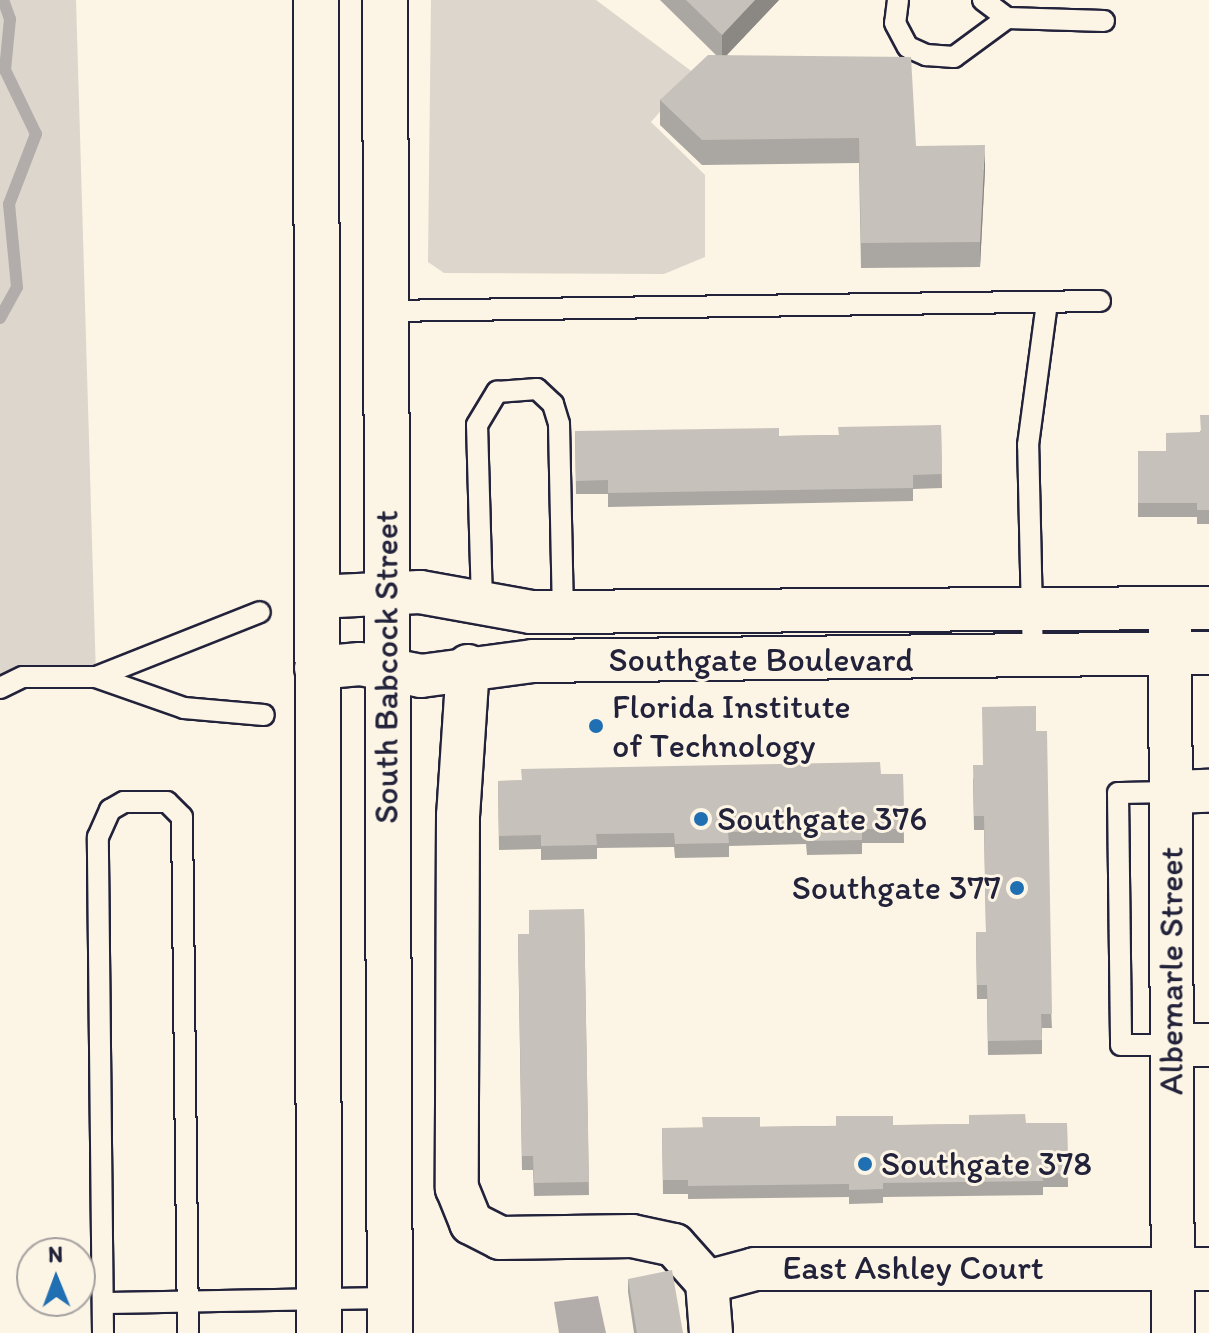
<!DOCTYPE html>
<html>
<head>
<meta charset="utf-8">
<style>
  body { margin:0 }
  #map { position:relative; width:1209px; height:1333px; overflow:hidden; background:#fcf5e5; font-family:Itim,sans-serif }
  div>[style] { position:absolute }
  [style*='--x'] { left:calc(var(--x)*1px); top:calc(var(--y)*1px); width:calc(var(--w)*1px); rotate:calc(var(--a)*1deg) }
  .green>* { inset:0; background:#dcd6cc }
  .water>* { inset:0; background:#b2adab }
  .stream>* { height:12px; margin:-6px; padding:0 6px; transform-origin:6px; border-radius:6px; background:#b2adab }
  .roads { filter:drop-shadow(2px 0 #22223b) drop-shadow(-2px 0 #22223b) drop-shadow(0 2px #22223b) drop-shadow(0 -2px #22223b) }
  .lane>* { height:20px; margin:-10px; padding:0 10px; transform-origin:10px; border-radius:10px; background:#fcf5e5 }
  .street>* { height:42px; margin:-21px; padding:0 21px; transform-origin:21px; border-radius:21px; background:#fcf5e5 }
  .secondary>* { height:44px; margin:-22px; padding:0 22px; transform-origin:22px; border-radius:22px; background:#fcf5e5 }
  .wall>* { inset:0; background:#aaa6a1 }
  .shaded-wall>* { inset:0; background:#8b8783 }
  .building>* { inset:0; background:#c6c1bb }
  .dots>* { width:22px; height:22px; translate:-50% -50%; box-sizing:border-box; border:4px solid #fcf5e5; border-radius:50% }
  span { translate:-50% -50%; white-space:nowrap; text-align:center; line-height:1.15; -webkit-text-stroke:6px #fcf5e5; paint-order:stroke }
  .street-label { font-size:34px; color:#22223b }
  .poi-label { font-size:34px; color:#22223b }
  .left { translate:0 -50%; text-align:left }
  .right { translate:-100% -50%; text-align:right }
  .north { position:absolute; left:16px; top:1237px; width:80px; height:80px; box-sizing:border-box; background:#fcf5e5; border:2px solid #a5a1a1; border-radius:50%; rotate:359deg; font-size:22px; font-weight:700; line-height:32px; text-align:center; color:#22223b }
  .north::after { content:''; display:block; margin:auto; width:28px; height:36px; background:#1f6fb2; clip-path:polygon(50% 0,100% 100%,50% 72%,0 100%) }
</style>
</head>
<body>
<div id="map">
  <div class="green">
    <i style="clip-path:polygon(0 0,76px 0,96px 677px,0 688px)"></i>
    <i style="clip-path:polygon(431px 0,596px 0,694px 73px,651px 122px,705px 175px,705px 257px,664px 274px,444px 273px,428px 262px)"></i>
  </div>
  <div class="water">
    <i style="clip-path:polygon(598px 1296px,606px 1333px,559px 1333px,554px 1302px)"></i>
  </div>
  <div class="stream">
    <i style="--x:0;--y:318;--w:35;--a:-61"></i>
    <i style="--x:17;--y:287;--w:83;--a:-95.5"></i>
    <i style="--x:9;--y:204;--w:75;--a:-68.9"></i>
    <i style="--x:36;--y:134;--w:71;--a:-115.8"></i>
    <i style="--x:5;--y:70;--w:51;--a:-84.4"></i>
    <i style="--x:10;--y:19;--w:20;--a:-110"></i>
  </div>
  <div class="roads">
    <div class="lane">
      <i style="--x:898;--y:0;--w:23;--a:97"></i>
      <i style="--x:895;--y:23;--w:27;--a:62"></i>
      <i style="--x:908;--y:47;--w:20;--a:24"></i>
      <i style="--x:926;--y:55;--w:28;--a:4"></i>
      <i style="--x:954;--y:57;--w:66;--a:-36.3"></i>
      <i style="--x:983;--y:0;--w:30;--a:37"></i>
      <i style="--x:1007;--y:18;--w:97;--a:1.8"></i>
      <i style="--x:385;--y:311;--w:715;--a:-0.8"></i>
      <i style="--x:482;--y:603;--w:178;--a:-91.6"></i>
      <i style="--x:477;--y:425;--w:39;--a:-59"></i>
      <i style="--x:497;--y:392;--w:40;--a:-4.3"></i>
      <i style="--x:537;--y:389;--w:22;--a:43"></i>
      <i style="--x:553;--y:404;--w:21;--a:73"></i>
      <i style="--x:559;--y:424;--w:188;--a:88.8"></i>
      <i style="--x:1033;--y:659;--w:214;--a:-91.3"></i>
      <i style="--x:1028;--y:445;--w:144;--a:-82.4"></i>
      <i style="--x:96;--y:677;--w:176;--a:-21.6"></i>
      <i style="--x:0;--y:688;--w:25;--a:-26"></i>
      <i style="--x:23;--y:677;--w:73;--a:0"></i>
      <i style="--x:96;--y:677;--w:93;--a:19.4"></i>
      <i style="--x:184;--y:708;--w:80;--a:5"></i>
      <i style="--x:1172;--y:792;--w:54;--a:178.9"></i>
      <i style="--x:1118;--y:793;--w:252;--a:89.3"></i>
      <i style="--x:1121;--y:1045;--w:52;--a:0"></i>
      <i style="--x:104;--y:1303;--w:286;--a:-1"></i>
      <i style="--x:103;--y:1333;--w:496;--a:-90.6"></i>
      <i style="--x:98;--y:837;--w:30;--a:-66"></i>
      <i style="--x:110;--y:810;--w:16;--a:-30"></i>
      <i style="--x:124;--y:802;--w:43;--a:0"></i>
      <i style="--x:167;--y:802;--w:21;--a:45"></i>
      <i style="--x:182;--y:817;--w:516;--a:89.33"></i>
    </div>
    <div class="street">
      <i style="--x:316;--y:597;--w:104;--a:-2.8"></i>
      <i style="--x:420;--y:592;--w:113;--a:10.2"></i>
      <i style="--x:531;--y:612;--w:678;--a:-0.34"></i>
      <i style="--x:1170;--y:625;--w:708;--a:89.76"></i>
      <i style="--x:468;--y:666;--w:149;--a:93.8"></i>
      <i style="--x:458;--y:815;--w:373;--a:90.2"></i>
      <i style="--x:457;--y:1188;--w:38;--a:68"></i>
      <i style="--x:471;--y:1223;--w:33;--a:27"></i>
      <i style="--x:500;--y:1238;--w:132;--a:-0.9"></i>
      <i style="--x:632;--y:1236;--w:43;--a:12.1"></i>
      <i style="--x:674;--y:1245;--w:50;--a:48.3"></i>
      <i style="--x:316;--y:668;--w:44;--a:-5.2"></i>
      <i style="--x:360;--y:664;--w:62;--a:11.1"></i>
      <i style="--x:421;--y:676;--w:113;--a:-7.6"></i>
      <i style="--x:533;--y:661;--w:676;--a:-0.68"></i>
      <i style="--x:1172;--y:792;--w:37;--a:-2"></i>
      <i style="--x:1173;--y:1045;--w:36;--a:0"></i>
      <i style="--x:711;--y:1333;--w:51;--a:-94.5"></i>
      <i style="--x:707;--y:1282;--w:50;--a:-15.2"></i>
      <i style="--x:755;--y:1269;--w:454;--a:0"></i>
    </div>
    <div class="secondary">
      <i style="--x:316;--y:0;--w:1333;--a:89.87"></i>
      <i style="--x:385;--y:0;--w:1333;--a:89.79"></i>
    </div>
  </div>
  <div class="wall">
    <i style="clip-path:polygon(660px 0,779px 0,727px 55px,916px 146px,985px 170px,980px 267px,861px 268px,859px 163px,702px 165px,660px 125px,660px 100px,716px 55px)"></i>
    <i style="clip-path:polygon(1209px 415px,1209px 524px,1197px 524px,1197px 517px,1138px 517px,1138px 451px,1166px 451px,1200px 432px)"></i>
    <i style="clip-path:polygon(941px 425px,942px 488px,913px 489px,913px 501px,608px 507px,608px 494px,576px 494px,575px 431px,779px 436px,839px 435px)"></i>
    <i style="clip-path:polygon(1036px 731px,1052px 1028px,1042px 1028px,1042px 1054px,988px 1055px,987px 999px,977px 999px,976px 932px,986px 932px,984px 830px,974px 830px,973px 779px,983px 765px)"></i>
    <i style="clip-path:polygon(903px 774px,904px 843px,862px 843px,862px 854px,807px 855px,806px 844px,729px 846px,729px 857px,675px 858px,674px 847px,597px 848px,597px 859px,541px 860px,541px 849px,499px 850px,498px 781px)"></i>
    <i style="clip-path:polygon(584px 909px,589px 1195px,534px 1196px,533px 1170px,522px 1170px,518px 934px,529px 934px)"></i>
    <i style="clip-path:polygon(1067px 1123px,1068px 1187px,1043px 1187px,1043px 1195px,883px 1197px,883px 1203px,849px 1204px,849px 1197px,688px 1199px,688px 1194px,663px 1194px,662px 1128px)"></i>
    <i style="clip-path:polygon(628px 1279px,683px 1333px,634px 1333px,628px 1292px)"></i>
  </div>
  <div class="shaded-wall">
    <i style="clip-path:polygon(755px 0,779px 0,722px 60px,722px 35px)"></i>
    <i style="clip-path:polygon(985px 145px,985px 170px,980px 267px,980px 242px)"></i>
  </div>
  <div class="building">
    <i style="clip-path:polygon(686px 0,755px 0,722px 35px)"></i>
    <i style="clip-path:polygon(708px 55px,911px 57px,916px 146px,985px 145px,980px 242px,861px 243px,859px 138px,702px 140px,660px 100px)"></i>
    <i style="clip-path:polygon(1200px 415px,1209px 415px,1209px 510px,1197px 510px,1197px 503px,1138px 503px,1138px 451px,1166px 451px,1166px 433px,1201px 432px)"></i>
    <i style="clip-path:polygon(941px 425px,942px 474px,913px 475px,913px 488px,608px 493px,608px 480px,576px 481px,575px 431px,779px 428px,779px 436px,839px 435px,838px 427px)"></i>
    <i style="clip-path:polygon(1036px 706px,1036px 731px,1047px 731px,1052px 1014px,1041px 1014px,1042px 1040px,988px 1041px,987px 985px,977px 985px,976px 932px,986px 932px,984px 816px,974px 816px,973px 765px,983px 765px,982px 707px)"></i>
    <i style="clip-path:polygon(880px 762px,881px 774px,903px 774px,904px 829px,862px 829px,862px 840px,807px 841px,806px 830px,728px 832px,729px 843px,675px 844px,674px 833px,596px 834px,597px 845px,541px 846px,541px 835px,499px 836px,498px 781px,522px 780px,521px 769px)"></i>
    <i style="clip-path:polygon(584px 909px,589px 1182px,534px 1183px,533px 1156px,522px 1156px,518px 934px,529px 934px,529px 910px)"></i>
    <i style="clip-path:polygon(1025px 1114px,1026px 1123px,1067px 1123px,1068px 1173px,1042px 1174px,1043px 1181px,883px 1183px,883px 1189px,849px 1190px,849px 1184px,688px 1186px,688px 1180px,663px 1180px,662px 1128px,703px 1128px,702px 1117px,760px 1117px,760px 1127px,836px 1126px,836px 1116px,893px 1116px,893px 1125px,969px 1124px,969px 1115px)"></i>
    <i style="clip-path:polygon(672px 1270px,683px 1333px,637px 1333px,628px 1279px)"></i>
  </div>
  <div class="dots">
    <i style="left:596px;top:726px;background:#1f6fb2"></i>
    <i style="left:701px;top:819px;background:#1f6fb2"></i>
    <i style="left:1017px;top:888px;background:#1f6fb2"></i>
    <i style="left:865px;top:1164px;background:#1f6fb2"></i>
  </div>
  <div class="street-label">
    <span style="left:761px;top:660px">Southgate Boulevard</span>
    <span style="left:386px;top:667px;rotate:-90deg">South Babcock Street</span>
    <span style="left:1171px;top:971px;rotate:-90deg">Albemarle Street</span>
    <span style="left:913px;top:1268px">East Ashley Court</span>
  </div>
  <div class="poi-label">
    <span class="left" style="left:612px;top:726px">Florida Institute<br>of Technology</span>
    <span class="left" style="left:717px;top:819px">Southgate 376</span>
    <span class="right" style="left:1001px;top:888px">Southgate 377</span>
    <span class="left" style="left:881px;top:1164px">Southgate 378</span>
  </div>
  <div class="north">N</div>
</div>
</body>
</html>
